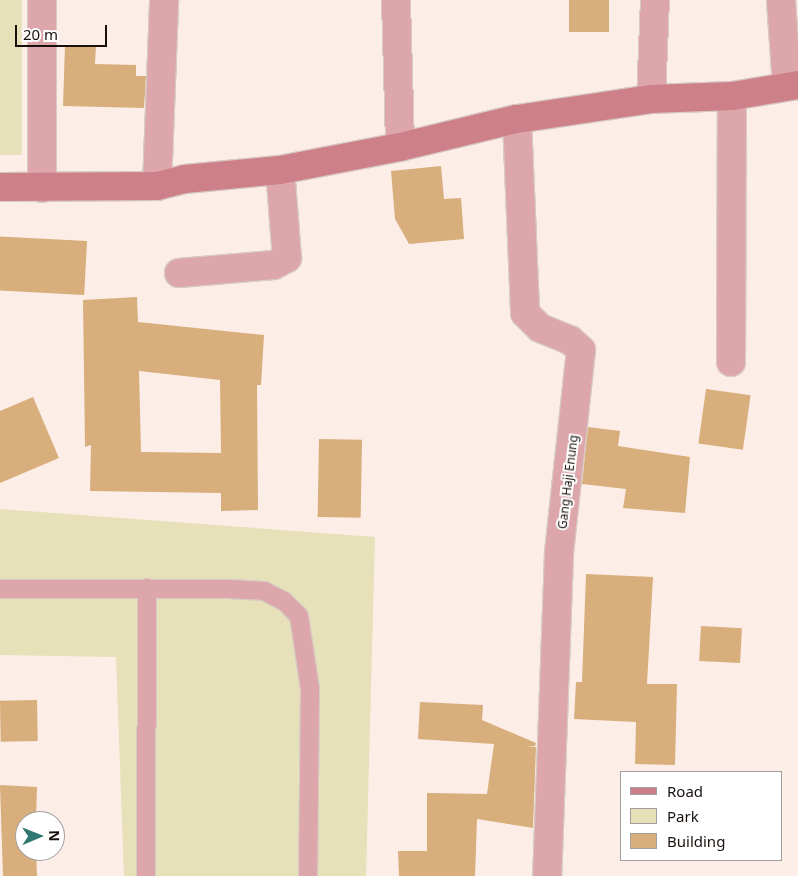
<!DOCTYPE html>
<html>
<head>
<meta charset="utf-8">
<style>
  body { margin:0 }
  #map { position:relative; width:798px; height:876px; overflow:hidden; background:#fdede7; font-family:"Noto Sans",sans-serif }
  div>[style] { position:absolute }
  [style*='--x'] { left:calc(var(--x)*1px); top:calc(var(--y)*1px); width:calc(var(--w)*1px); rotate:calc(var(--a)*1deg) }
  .green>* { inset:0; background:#e7e1b9; transform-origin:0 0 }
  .building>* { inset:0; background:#d7ae7c; transform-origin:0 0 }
  .roads { filter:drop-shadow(1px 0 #d8cac4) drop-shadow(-1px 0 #d8cac4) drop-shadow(0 1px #d8cac4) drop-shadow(0 -1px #d8cac4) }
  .service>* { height:18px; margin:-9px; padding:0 9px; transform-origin:9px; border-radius:9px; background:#dca6ab }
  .minor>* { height:28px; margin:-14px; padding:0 14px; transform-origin:14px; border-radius:14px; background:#dca6ab }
  .secondary>* { height:28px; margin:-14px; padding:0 14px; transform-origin:14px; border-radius:14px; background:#ce8089 }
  span { translate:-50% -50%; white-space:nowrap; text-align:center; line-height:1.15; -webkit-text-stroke:4px #fff; paint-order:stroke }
  .street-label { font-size:12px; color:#18100c }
  .legend { position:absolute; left:620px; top:771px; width:162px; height:90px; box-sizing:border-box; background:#fff; border:1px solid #a39f9e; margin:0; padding:6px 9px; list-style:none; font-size:15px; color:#18100c }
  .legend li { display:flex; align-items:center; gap:10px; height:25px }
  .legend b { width:25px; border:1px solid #a39f9e }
  .north { position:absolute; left:15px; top:811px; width:50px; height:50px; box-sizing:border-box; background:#fff; border:1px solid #a39f9e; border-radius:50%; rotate:89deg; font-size:14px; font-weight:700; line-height:20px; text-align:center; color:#18100c }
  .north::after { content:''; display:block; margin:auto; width:18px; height:22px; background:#2f7770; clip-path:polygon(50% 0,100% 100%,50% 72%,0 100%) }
  .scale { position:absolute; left:15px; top:25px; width:92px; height:22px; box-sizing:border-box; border:2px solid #18100c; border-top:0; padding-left:6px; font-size:15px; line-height:18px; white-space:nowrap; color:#18100c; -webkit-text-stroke:4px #fff; paint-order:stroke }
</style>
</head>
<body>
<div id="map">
  <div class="green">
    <i style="left:0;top:0;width:22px;height:155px"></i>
    <i style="clip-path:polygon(0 509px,375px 537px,366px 876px,124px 876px,116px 657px,0 655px)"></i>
  </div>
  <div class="building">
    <i style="left:569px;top:0;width:40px;height:32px"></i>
    <i style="clip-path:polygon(65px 45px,96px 46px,95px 64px,136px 65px,136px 76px,146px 76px,144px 108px,63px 106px)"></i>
    <i style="clip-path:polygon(441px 166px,444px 199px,461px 198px,464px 239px,409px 244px,395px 219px,391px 171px)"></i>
    <i style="left:87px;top:241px;width:54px;height:87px;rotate:93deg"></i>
    <i style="clip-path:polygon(evenodd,137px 297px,138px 322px,264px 335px,261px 385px,257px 385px,258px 510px,221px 511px,221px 493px,90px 491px,91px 445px,85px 447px,83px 300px,137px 297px,139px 371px,220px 380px,221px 453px,141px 452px,139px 371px)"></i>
    <i style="left:706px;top:389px;width:45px;height:55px;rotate:8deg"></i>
    <i style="clip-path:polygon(33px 397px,59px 458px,0 483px,0 411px)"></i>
    <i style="clip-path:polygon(588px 427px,620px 431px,618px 446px,690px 457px,685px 513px,623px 508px,626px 489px,582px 484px)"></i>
    <i style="left:319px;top:439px;width:43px;height:78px;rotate:1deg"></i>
    <i style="clip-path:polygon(586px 574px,653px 577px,647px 684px,677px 684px,675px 765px,635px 764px,636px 722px,574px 719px,576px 682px,582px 682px)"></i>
    <i style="left:701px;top:626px;width:41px;height:35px;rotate:3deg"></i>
    <i style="left:37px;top:700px;width:41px;height:37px;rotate:89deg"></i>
    <i style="clip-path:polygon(420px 702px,483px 705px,482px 720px,536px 743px,535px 746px,527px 746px,536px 747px,533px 828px,477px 819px,475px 876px,399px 876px,398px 851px,427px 851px,427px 793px,487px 794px,494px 744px,418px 739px)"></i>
    <i style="clip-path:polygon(0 785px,37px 787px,36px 821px,25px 821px,25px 851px,36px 851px,37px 876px,3px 876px)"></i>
  </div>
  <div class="roads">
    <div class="service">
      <i style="--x:0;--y:589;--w:228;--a:0"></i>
      <i style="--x:228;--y:589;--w:36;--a:3"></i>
      <i style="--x:264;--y:591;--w:22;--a:27"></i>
      <i style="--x:284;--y:601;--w:21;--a:45"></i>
      <i style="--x:299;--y:616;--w:74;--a:81.4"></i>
      <i style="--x:310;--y:689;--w:187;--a:90.6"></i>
      <i style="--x:146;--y:876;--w:288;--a:-89.8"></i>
    </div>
    <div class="minor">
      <i style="--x:396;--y:0;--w:147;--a:88.4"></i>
      <i style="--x:781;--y:0;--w:86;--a:86"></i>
      <i style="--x:651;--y:99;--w:99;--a:-87.7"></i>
      <i style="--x:517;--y:119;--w:194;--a:87.6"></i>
      <i style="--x:525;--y:313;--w:21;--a:45"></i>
      <i style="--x:540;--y:328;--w:32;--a:22"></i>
      <i style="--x:570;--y:340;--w:15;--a:42"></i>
      <i style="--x:581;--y:350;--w:205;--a:96.2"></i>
      <i style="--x:559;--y:554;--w:322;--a:92.1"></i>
      <i style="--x:157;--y:186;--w:186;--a:-87.8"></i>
      <i style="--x:42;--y:188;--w:188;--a:-90"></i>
      <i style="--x:179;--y:273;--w:95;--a:-4.8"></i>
      <i style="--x:274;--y:265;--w:15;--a:-28"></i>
      <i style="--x:287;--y:258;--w:88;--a:-94.5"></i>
      <i style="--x:731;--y:362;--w:266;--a:-89.8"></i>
    </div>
    <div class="secondary">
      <i style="--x:0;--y:187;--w:157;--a:-0.4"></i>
      <i style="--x:157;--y:186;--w:29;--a:-14"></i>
      <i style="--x:185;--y:179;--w:95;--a:-5.4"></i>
      <i style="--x:280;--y:170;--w:122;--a:-10.9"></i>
      <i style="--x:400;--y:147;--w:120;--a:-13.5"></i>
      <i style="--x:517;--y:119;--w:135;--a:-8.5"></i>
      <i style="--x:651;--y:99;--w:81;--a:-2.1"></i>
      <i style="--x:732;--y:96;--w:67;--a:-9.5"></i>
    </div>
  </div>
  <div class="street-label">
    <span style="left:568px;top:482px;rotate:-83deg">Gang Haji Enung</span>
  </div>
  <ul class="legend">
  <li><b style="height:6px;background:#ce8089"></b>Road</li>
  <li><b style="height:14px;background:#e7e1b9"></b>Park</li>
  <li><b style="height:14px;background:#d7ae7c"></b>Building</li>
  </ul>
  <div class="north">N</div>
  <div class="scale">20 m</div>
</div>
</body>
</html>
